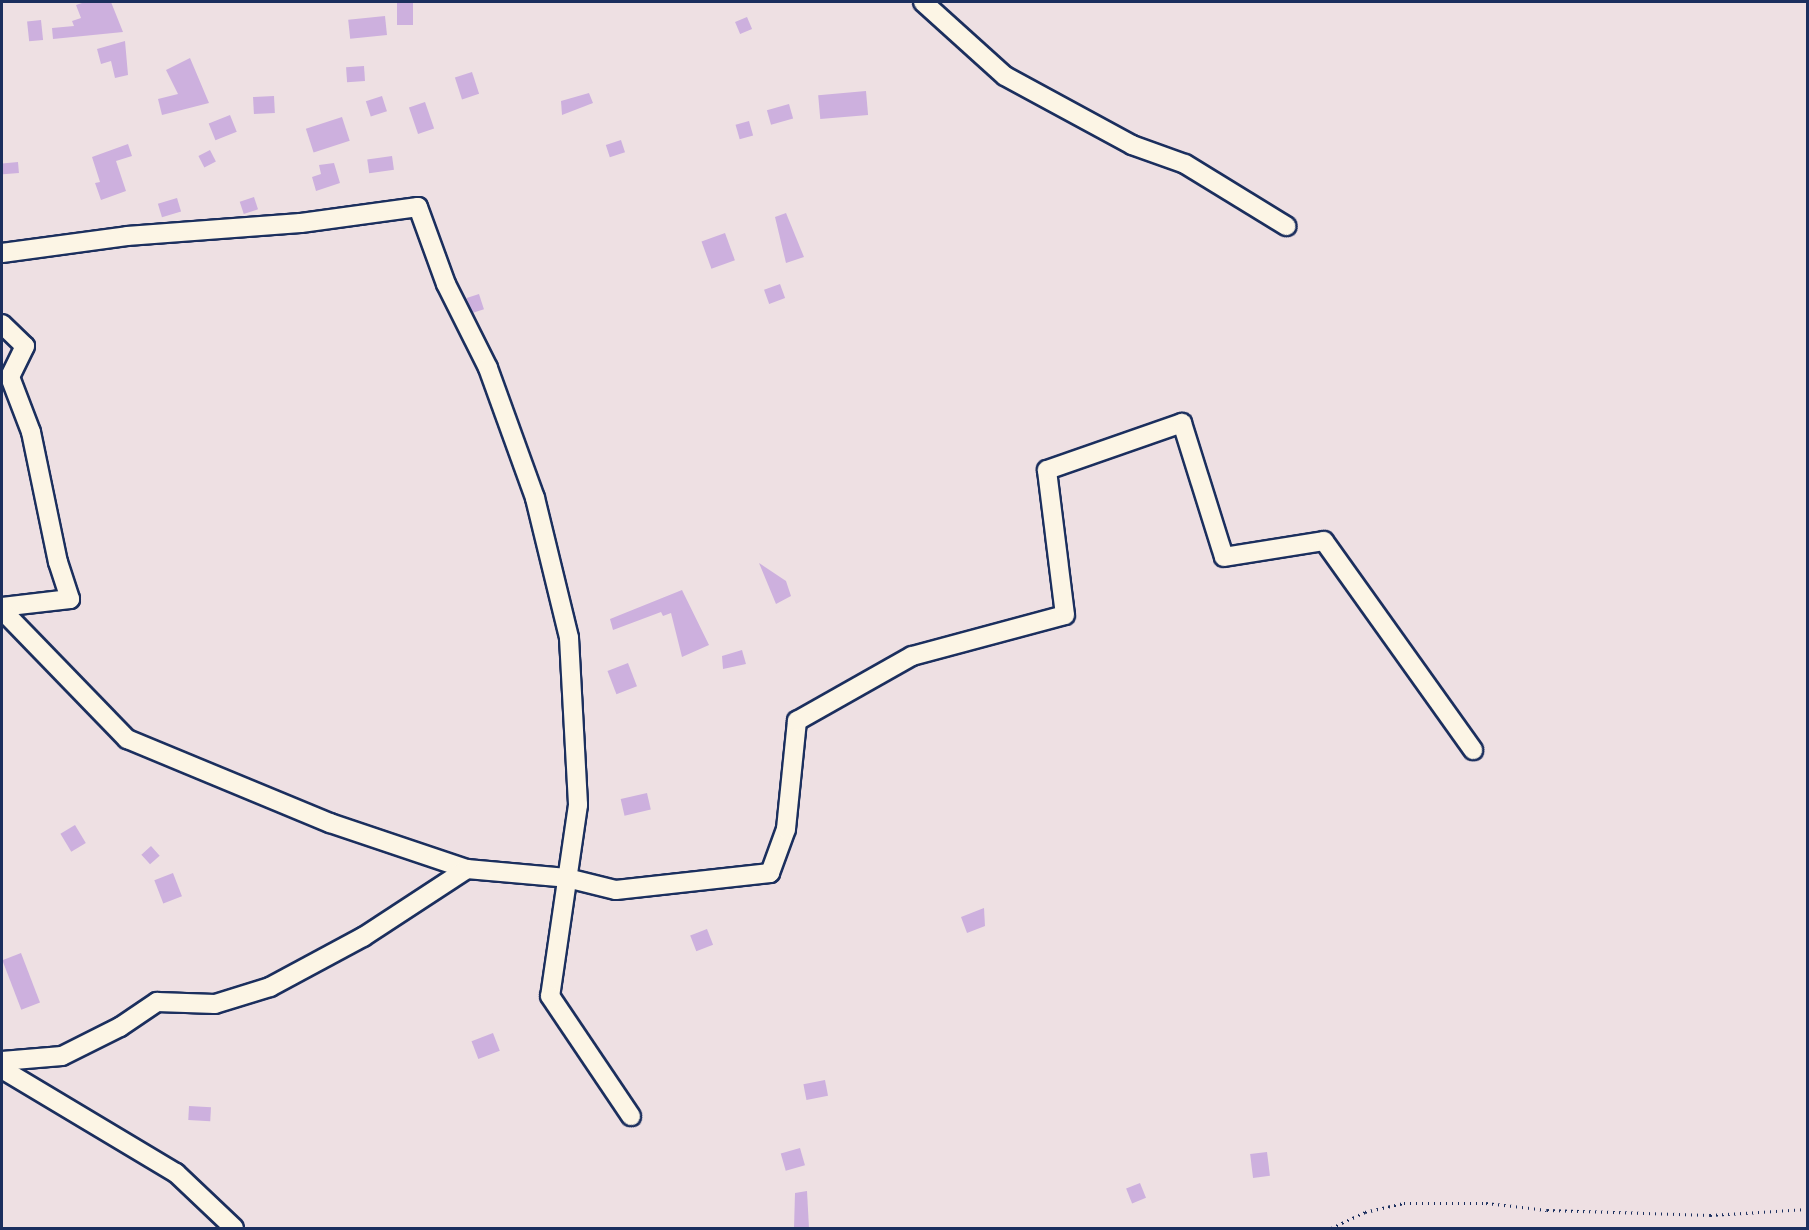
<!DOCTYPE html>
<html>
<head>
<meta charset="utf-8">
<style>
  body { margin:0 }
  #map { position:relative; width:1809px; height:1230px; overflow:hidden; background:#eee0e3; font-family:Kalam,sans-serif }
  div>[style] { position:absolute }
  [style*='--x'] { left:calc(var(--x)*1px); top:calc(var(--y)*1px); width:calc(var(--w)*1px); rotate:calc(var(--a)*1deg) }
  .building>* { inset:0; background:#cdb0de; transform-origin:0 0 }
  .path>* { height:3px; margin-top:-1.5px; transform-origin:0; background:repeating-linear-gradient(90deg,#1b2f5e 0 1.5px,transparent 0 6px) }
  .roads { filter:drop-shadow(2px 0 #1b2f5e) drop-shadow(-2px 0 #1b2f5e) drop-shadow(0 2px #1b2f5e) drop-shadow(0 -2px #1b2f5e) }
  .minor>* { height:18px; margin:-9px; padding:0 9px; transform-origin:9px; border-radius:9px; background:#fcf5e5 }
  span { translate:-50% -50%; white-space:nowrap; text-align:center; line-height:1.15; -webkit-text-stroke:6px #fcf5e5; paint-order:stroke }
  .frame { position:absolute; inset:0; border:3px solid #1b2f5e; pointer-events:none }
</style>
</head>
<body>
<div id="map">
  <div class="building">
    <i style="clip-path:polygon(85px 2px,111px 2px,123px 32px,53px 39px,52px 28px,74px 26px,72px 21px,81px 18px,76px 5px)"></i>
    <i style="left:397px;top:2px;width:16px;height:23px"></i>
    <i style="left:385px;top:16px;width:19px;height:37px;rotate:84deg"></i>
    <i style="left:747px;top:17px;width:13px;height:13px;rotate:67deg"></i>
    <i style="left:41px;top:20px;width:20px;height:14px;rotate:84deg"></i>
    <i style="clip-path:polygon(125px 41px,128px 75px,115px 78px,111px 61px,101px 64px,97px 49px)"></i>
    <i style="clip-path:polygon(190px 58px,209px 103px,162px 115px,158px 99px,178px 94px,166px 70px)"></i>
    <i style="left:364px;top:66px;width:15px;height:18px;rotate:86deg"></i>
    <i style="left:472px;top:72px;width:23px;height:18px;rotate:72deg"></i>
    <i style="left:866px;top:91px;width:24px;height:48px;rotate:85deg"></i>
    <i style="clip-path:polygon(589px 93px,593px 103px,562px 115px,561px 101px)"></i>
    <i style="left:274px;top:96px;width:17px;height:21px;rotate:87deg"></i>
    <i style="left:382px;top:96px;width:16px;height:17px;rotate:72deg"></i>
    <i style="left:425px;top:102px;width:28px;height:17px;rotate:71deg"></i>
    <i style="left:789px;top:104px;width:15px;height:23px;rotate:74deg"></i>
    <i style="left:230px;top:115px;width:18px;height:23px;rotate:68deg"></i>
    <i style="left:342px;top:117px;width:25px;height:38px;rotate:72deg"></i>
    <i style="left:749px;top:121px;width:15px;height:14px;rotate:74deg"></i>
    <i style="left:621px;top:140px;width:13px;height:16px;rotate:72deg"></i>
    <i style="clip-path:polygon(128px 144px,132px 156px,116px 161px,126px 191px,101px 200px,95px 183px,100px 182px,92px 157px)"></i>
    <i style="left:210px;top:150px;width:13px;height:13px;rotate:63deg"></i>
    <i style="left:392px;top:156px;width:14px;height:25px;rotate:82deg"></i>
    <i style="left:18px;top:162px;width:11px;height:16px;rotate:85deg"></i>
    <i style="clip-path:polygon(334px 163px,340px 183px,316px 191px,312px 177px,321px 174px,319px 165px)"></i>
    <i style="left:254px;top:197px;width:13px;height:15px;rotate:72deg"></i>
    <i style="left:177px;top:198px;width:14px;height:20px;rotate:73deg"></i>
    <i style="clip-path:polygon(786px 213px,804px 257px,786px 263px,775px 217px)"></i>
    <i style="left:725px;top:233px;width:29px;height:25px;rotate:70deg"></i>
    <i style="left:780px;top:284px;width:15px;height:17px;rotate:70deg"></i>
    <i style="left:479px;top:294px;width:16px;height:13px;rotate:72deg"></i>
    <i style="clip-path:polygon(759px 563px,786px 581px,791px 596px,776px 604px)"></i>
    <i style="clip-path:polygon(682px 590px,709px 645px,682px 657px,671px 613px,663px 616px,661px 612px,613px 630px,610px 619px)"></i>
    <i style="clip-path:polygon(742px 650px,746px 664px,723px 669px,722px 656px)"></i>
    <i style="left:628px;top:663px;width:25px;height:22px;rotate:69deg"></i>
    <i style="left:647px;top:793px;width:17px;height:27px;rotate:77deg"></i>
    <i style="left:75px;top:825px;width:21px;height:17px;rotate:59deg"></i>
    <i style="left:151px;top:846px;width:13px;height:13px;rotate:48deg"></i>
    <i style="left:173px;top:873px;width:25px;height:20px;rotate:69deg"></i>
    <i style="clip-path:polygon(984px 908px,985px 926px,967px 933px,961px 917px)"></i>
    <i style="left:707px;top:929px;width:17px;height:18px;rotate:69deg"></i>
    <i style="left:21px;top:953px;width:53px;height:20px;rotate:69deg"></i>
    <i style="left:493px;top:1033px;width:19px;height:23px;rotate:69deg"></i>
    <i style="left:825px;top:1080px;width:16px;height:22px;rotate:79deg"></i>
    <i style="left:189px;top:1106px;width:22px;height:14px;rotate:3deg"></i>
    <i style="left:800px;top:1148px;width:18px;height:20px;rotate:74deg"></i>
    <i style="left:1267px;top:1152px;width:24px;height:17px;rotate:83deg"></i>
    <i style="left:1140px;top:1183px;width:16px;height:15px;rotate:68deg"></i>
    <i style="clip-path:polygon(807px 1191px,809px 1228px,794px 1228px,795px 1193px)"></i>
  </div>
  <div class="path">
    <i style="--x:1331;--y:1228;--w:38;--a:-25"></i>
    <i style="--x:1365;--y:1212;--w:40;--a:-13"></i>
    <i style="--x:1404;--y:1203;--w:82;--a:0"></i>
    <i style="--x:1486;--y:1203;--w:61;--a:6.5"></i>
    <i style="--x:1547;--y:1210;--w:163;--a:1.8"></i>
    <i style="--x:1710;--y:1215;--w:98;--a:-3.5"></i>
  </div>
  <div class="roads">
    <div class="minor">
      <i style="--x:923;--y:2;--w:110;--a:42.1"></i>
      <i style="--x:1005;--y:76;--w:145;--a:28.5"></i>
      <i style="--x:1132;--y:145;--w:56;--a:19.7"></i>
      <i style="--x:1185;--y:164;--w:119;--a:31.5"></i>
      <i style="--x:2;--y:253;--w:126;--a:-7.7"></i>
      <i style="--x:127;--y:236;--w:174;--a:-4.3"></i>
      <i style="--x:301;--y:223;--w:118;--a:-7.8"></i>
      <i style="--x:418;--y:207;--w:82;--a:70"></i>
      <i style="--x:446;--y:284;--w:94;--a:63.4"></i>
      <i style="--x:488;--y:368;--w:138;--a:70.1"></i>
      <i style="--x:535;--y:498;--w:144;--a:76.3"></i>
      <i style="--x:569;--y:638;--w:167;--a:86.9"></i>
      <i style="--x:578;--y:805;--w:193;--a:98.3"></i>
      <i style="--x:550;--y:996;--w:145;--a:56"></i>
      <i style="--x:2;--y:324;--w:32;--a:44"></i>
      <i style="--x:25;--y:346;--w:34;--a:116"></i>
      <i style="--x:10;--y:377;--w:59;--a:69.1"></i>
      <i style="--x:31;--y:432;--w:133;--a:78.3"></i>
      <i style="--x:58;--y:562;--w:39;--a:72"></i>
      <i style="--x:70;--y:599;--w:68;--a:173.3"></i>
      <i style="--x:2;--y:610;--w:180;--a:45.9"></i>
      <i style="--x:127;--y:739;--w:220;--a:22.5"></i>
      <i style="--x:330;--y:823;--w:145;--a:18.6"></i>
      <i style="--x:467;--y:869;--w:100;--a:5.1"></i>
      <i style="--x:567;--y:878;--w:50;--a:13.8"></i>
      <i style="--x:616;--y:890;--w:155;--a:-6.3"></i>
      <i style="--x:770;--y:873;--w:47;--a:-70"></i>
      <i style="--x:786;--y:829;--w:109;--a:-84.2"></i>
      <i style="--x:797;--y:721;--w:132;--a:-29.5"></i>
      <i style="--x:912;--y:656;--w:158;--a:-15"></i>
      <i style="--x:1065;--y:615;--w:146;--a:-97.1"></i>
      <i style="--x:1047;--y:470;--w:143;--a:-19.2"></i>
      <i style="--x:1182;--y:423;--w:140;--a:72.6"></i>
      <i style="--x:1224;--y:557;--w:101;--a:-9.1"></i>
      <i style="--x:1324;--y:541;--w:257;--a:54.5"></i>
      <i style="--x:2;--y:1061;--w:60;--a:-4.8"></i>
      <i style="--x:62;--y:1056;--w:65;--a:-26.6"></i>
      <i style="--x:120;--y:1027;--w:45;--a:-34"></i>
      <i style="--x:157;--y:1002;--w:58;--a:2"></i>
      <i style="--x:215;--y:1004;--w:58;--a:-17.2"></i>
      <i style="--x:270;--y:987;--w:106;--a:-28.3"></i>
      <i style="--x:363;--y:937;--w:124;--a:-33.2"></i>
      <i style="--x:2;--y:1069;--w:203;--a:30.9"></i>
      <i style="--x:176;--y:1173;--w:80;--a:43.5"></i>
    </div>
  </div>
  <div class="frame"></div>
</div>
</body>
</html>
